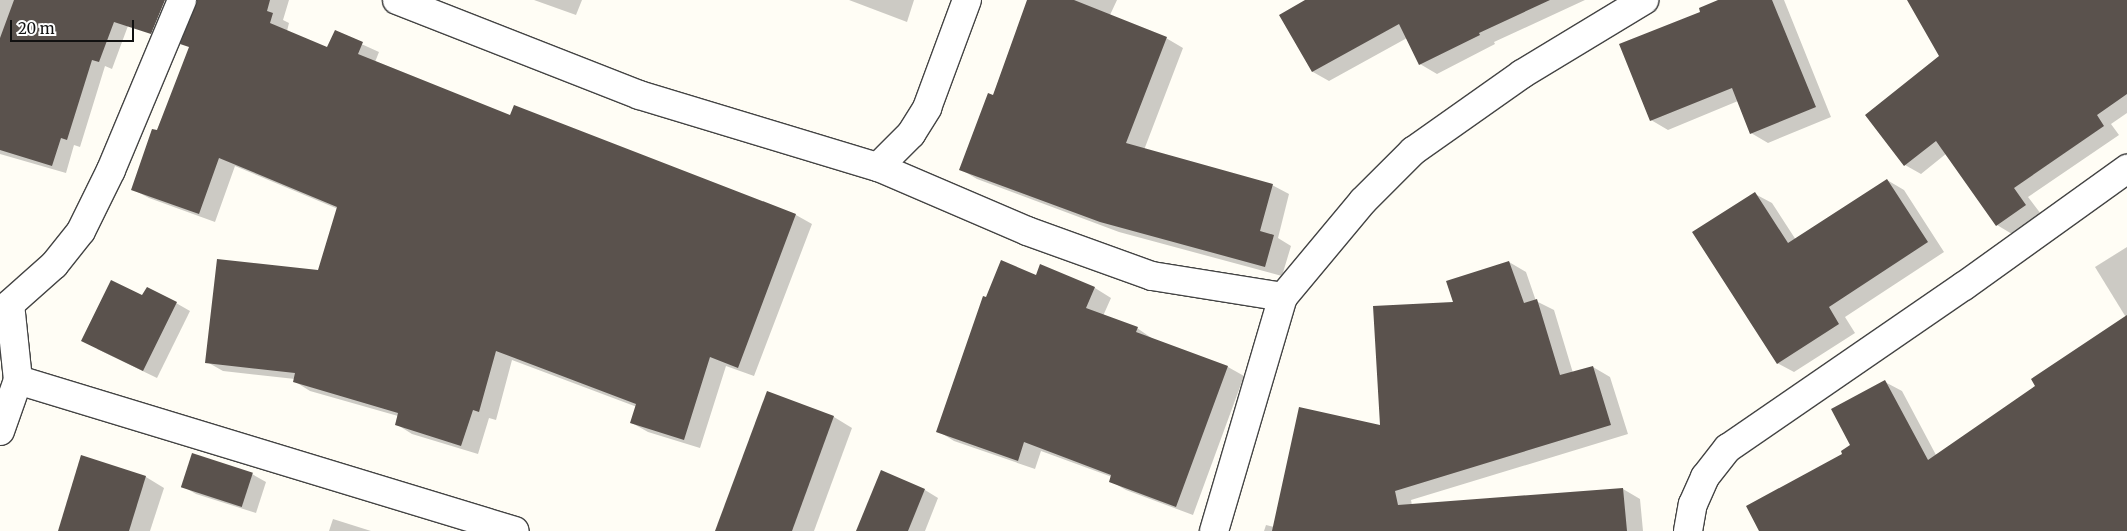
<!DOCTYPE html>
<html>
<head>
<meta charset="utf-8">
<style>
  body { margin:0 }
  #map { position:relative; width:2127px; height:531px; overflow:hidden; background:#fffdf5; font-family:Merriweather,serif }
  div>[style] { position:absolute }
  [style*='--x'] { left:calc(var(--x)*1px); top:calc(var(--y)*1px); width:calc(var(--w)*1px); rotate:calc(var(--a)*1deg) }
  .shadow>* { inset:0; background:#0003 }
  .building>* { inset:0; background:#5a524d; transform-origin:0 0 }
  .roads { filter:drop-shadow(1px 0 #444) drop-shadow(-1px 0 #444) drop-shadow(0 1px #444) drop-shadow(0 -1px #444) }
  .minor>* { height:28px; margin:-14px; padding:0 14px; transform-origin:14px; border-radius:14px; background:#fff }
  span { translate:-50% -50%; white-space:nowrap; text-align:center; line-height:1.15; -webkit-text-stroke:5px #fff; paint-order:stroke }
  .scale { position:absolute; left:10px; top:20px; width:124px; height:22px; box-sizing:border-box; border:2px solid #111; border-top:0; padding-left:6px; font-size:15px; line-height:18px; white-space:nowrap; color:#111; -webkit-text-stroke:4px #fff; paint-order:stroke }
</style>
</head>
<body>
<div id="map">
  <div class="shadow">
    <i style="clip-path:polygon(0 0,123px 0,135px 7px,112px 69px,105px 66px,80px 147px,74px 145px,66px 173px,0 154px)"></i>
    <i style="clip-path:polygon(212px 0,289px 0,283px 20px,289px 23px,287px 31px,328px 49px,335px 32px,379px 52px,375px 62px,510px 117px,514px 107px,796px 215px,812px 224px,754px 376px,726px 366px,700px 448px,648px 432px,632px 423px,637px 407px,512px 360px,496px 420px,489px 418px,478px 454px,412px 434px,396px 424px,398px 416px,310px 391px,294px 381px,295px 379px,223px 371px,207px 362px,319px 272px,338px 209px,235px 166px,215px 222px,149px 198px,132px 189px)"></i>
    <i style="clip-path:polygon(534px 0,582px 0,576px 15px)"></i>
    <i style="clip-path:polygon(849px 0,914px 0,907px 22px)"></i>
    <i style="clip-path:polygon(1028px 0,1117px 0,1110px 15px,1166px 38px,1183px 48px,1144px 150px,1272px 185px,1289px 194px,1278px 238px,1291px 246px,1282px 276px,1119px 232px,977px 179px,960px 169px,993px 96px)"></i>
    <i style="clip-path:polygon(1308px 0,1585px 0,1494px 42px,1495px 44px,1437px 74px,1420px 64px,1407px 38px,1329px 81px,1313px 72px,1281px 15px)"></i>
    <i style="clip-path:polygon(1721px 0,1784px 0,1831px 117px,1768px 143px,1751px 133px,1738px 101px,1668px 130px,1651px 120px,1702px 12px)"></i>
    <i style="clip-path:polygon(1920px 0,2127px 0,2127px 113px,2111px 124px,2119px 135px,2028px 197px,2041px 214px,2012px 234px,1997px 225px,1947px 153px,1921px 174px,1905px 165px,1866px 115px,1940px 57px)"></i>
    <i style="clip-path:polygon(1887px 180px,1904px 190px,1944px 252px,1845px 317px,1855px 333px,1794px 372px,1777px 363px,1755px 194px,1772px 203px,1796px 240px)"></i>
    <i style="clip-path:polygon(2127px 247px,2127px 319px,2095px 267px)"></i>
    <i style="clip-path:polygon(1509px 262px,1526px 272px,1536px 301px,1554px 310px,1573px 373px,1593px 367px,1610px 377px,1628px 434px,1411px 500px,1412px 505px,1623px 489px,1640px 499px,1643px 531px,1264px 531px,1266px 525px,1274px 527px,1381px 427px,1455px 303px)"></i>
    <i style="clip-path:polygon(1041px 266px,1095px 288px,1111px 298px,1103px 316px,1137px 328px,1153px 339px,1228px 367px,1244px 376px,1193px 515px,1126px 490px,1110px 481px,1112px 477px,1041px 451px,1035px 469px,954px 441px,938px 431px,986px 298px,1036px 277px)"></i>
    <i style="clip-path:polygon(143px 297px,176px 303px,190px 311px,157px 378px,97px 349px)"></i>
    <i style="clip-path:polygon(1885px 382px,1902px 391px,1936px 455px,2127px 400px,2127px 531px,1760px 531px,1852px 446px)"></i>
    <i style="clip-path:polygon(767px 393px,834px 417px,852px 428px,814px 531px,717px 531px)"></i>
    <i style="clip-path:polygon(82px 456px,146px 477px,164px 488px,150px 531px,59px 531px)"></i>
    <i style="clip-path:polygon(252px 474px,266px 482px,256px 513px,196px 494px,182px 486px)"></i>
    <i style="clip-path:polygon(925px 490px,938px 498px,925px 531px,858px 531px)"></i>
    <i style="clip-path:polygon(333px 519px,371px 531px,329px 531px)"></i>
  </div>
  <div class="building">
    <i style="clip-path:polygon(14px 0,165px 0,151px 34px,114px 22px,99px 62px,92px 60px,67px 140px,61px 138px,52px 166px,0 150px,0 38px)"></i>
    <i style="clip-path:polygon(197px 0,270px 0,267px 11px,273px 13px,270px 23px,327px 47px,335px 30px,363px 42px,358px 54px,510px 115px,514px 105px,796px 214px,738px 368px,710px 357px,684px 440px,630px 423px,636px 404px,496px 351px,479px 412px,473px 410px,461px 446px,395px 425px,398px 413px,293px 382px,295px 373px,205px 363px,217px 259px,318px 270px,337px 207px,219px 158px,199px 214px,131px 190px,152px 129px,157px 130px,189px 47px,180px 44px)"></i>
    <i style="clip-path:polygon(1027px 0,1074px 0,1167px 37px,1126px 143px,1273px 184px,1260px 231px,1274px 235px,1265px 267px,1100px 222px,959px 170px,988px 93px,993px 95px)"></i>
    <i style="clip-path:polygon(1305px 0,1550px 0,1479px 33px,1480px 35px,1419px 65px,1399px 24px,1312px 72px,1279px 15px)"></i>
    <i style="clip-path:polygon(1718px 0,1772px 0,1816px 107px,1750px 134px,1732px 88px,1650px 121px,1619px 44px,1700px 12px,1699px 8px)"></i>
    <i style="clip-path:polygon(1907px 0,2127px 0,2127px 94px,2097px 115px,2104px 126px,2014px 188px,2026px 205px,1996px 226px,1936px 141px,1904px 166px,1865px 115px,1939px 56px)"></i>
    <i style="clip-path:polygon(1887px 179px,1928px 242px,1829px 307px,1839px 324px,1777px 364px,1692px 232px,1755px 192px,1788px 243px)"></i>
    <i style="clip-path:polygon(1001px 260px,1036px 275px,1040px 264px,1095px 287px,1086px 308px,1138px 327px,1136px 332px,1228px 366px,1176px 507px,1109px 482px,1111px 475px,1024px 442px,1018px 461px,936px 432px,983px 296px,986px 297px)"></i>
    <i style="clip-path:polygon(1509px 261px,1524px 303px,1537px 299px,1560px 375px,1593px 366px,1611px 425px,1395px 491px,1398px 505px,1623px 488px,1627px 531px,1272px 531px,1299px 407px,1380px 425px,1373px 306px,1453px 302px,1446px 281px)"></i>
    <i style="clip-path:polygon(111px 280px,142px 295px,147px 287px,177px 302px,143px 371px,81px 341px)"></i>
    <i style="clip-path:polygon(2127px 315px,2127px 531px,1759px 531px,1746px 506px,1842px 454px,1841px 451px,1850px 445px,1831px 409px,1885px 380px,1928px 460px,2035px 386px,2031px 379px)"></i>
    <i style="clip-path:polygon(767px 391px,834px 416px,792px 531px,715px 531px)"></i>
    <i style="left:192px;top:453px;width:64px;height:36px;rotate:18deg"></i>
    <i style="clip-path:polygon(81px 455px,146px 476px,129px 531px,58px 531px)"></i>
    <i style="clip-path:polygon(881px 470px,925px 489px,908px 531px,856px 531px)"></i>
  </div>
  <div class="roads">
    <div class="minor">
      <i style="--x:397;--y:0;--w:260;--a:21.4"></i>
      <i style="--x:639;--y:95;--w:250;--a:16.8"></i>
      <i style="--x:878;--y:167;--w:162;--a:23.2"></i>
      <i style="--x:1027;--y:231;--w:133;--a:19.8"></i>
      <i style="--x:1152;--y:276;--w:133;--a:9.1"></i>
      <i style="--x:878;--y:167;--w:47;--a:-45"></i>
      <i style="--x:911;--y:134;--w:31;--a:-58"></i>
      <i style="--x:927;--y:108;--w:115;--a:-69.7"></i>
      <i style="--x:10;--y:304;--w:59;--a:-41.6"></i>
      <i style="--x:54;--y:265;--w:43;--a:-51.5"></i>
      <i style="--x:81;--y:231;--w:68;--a:-63.8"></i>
      <i style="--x:111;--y:170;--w:184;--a:-67.3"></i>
      <i style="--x:18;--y:380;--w:519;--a:16.9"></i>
      <i style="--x:0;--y:431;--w:54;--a:-70.6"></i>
      <i style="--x:18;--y:380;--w:76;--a:-96"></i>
      <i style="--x:1214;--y:531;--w:244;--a:-73.6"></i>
      <i style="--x:1283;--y:297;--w:125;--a:-50.2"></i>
      <i style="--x:1363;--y:201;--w:71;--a:-45"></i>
      <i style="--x:1413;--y:151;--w:133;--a:-35.2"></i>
      <i style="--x:1522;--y:74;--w:143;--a:-31.2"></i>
      <i style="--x:1688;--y:531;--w:27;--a:-80"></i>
      <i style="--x:1693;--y:504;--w:30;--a:-66"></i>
      <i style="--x:1705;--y:477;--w:37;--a:-52"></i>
      <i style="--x:1728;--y:448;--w:286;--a:-34.5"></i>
      <i style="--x:1964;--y:286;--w:201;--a:-35.7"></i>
    </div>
  </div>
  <div class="scale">20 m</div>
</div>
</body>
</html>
